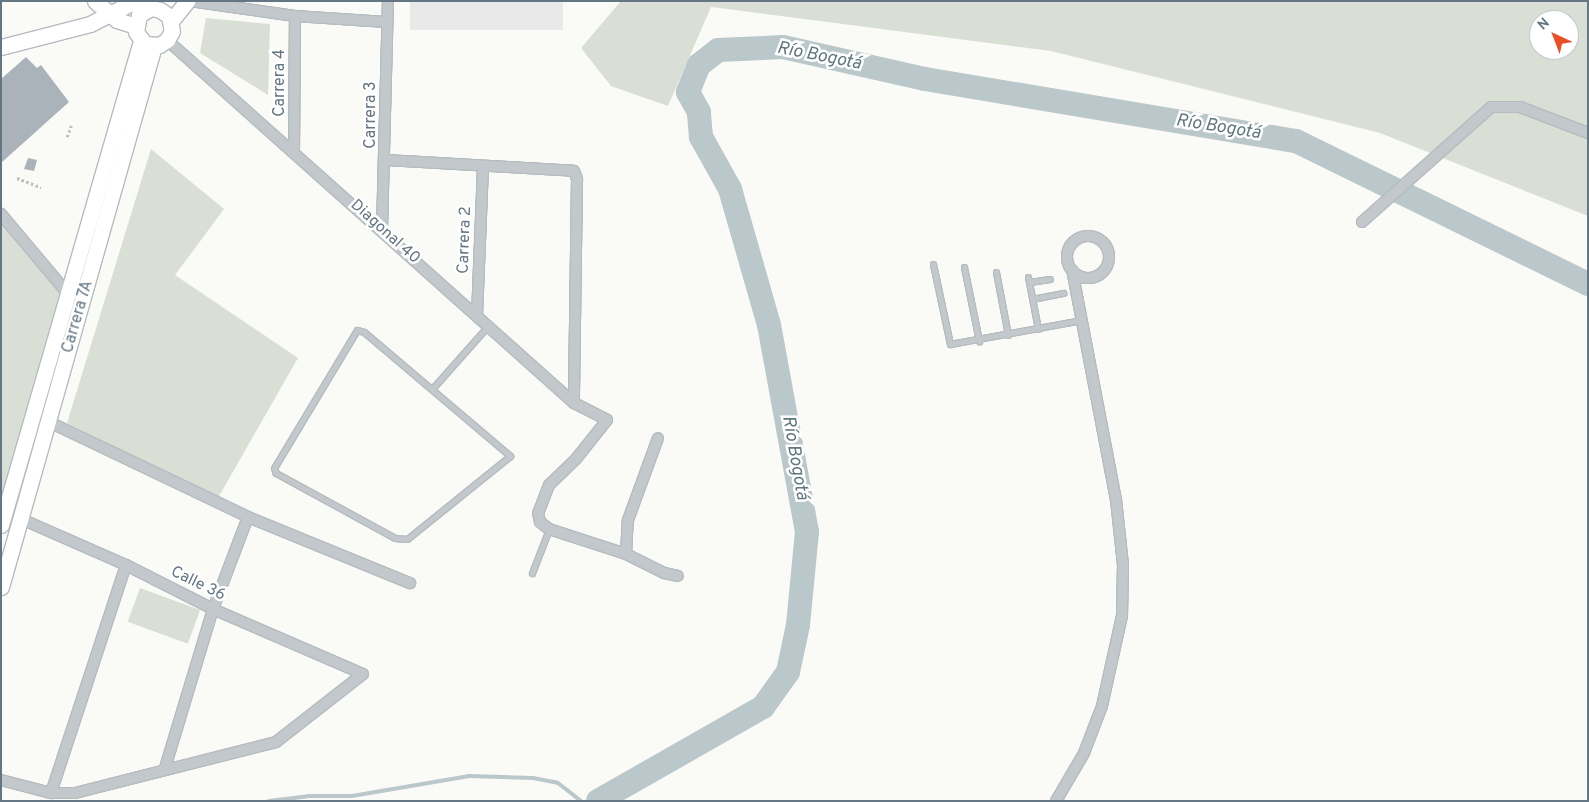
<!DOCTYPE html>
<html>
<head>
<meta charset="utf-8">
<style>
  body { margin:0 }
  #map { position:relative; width:1589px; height:802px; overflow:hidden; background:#fafaf7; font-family:Overpass,sans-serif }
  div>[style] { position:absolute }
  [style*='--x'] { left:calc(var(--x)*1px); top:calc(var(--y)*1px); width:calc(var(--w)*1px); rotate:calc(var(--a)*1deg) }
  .built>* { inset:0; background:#e8e9e8; transform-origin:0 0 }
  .green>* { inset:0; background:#dadfd6; transform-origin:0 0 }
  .stream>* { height:4px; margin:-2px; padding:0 2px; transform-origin:2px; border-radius:2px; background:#bac7cb }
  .river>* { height:24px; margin:-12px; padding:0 12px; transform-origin:12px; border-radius:12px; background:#bac7cb }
  .building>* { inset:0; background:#aab3b9 }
  .path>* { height:2.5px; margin-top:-1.25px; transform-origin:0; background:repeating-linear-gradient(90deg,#bbbfc2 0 2.5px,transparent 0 5px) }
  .roads { filter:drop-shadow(1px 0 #b5bcc0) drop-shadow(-1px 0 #b5bcc0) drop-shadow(0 1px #b5bcc0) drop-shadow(0 -1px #b5bcc0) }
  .lane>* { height:5px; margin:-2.5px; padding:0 2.5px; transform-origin:2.5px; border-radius:2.5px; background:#c3c8cc }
  .street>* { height:10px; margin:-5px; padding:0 5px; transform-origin:5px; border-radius:5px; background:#c3c8cc }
  .street>.ring { margin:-5px; padding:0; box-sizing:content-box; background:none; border:10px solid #c3c8cc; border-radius:50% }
  .secondary>* { height:15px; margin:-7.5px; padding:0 7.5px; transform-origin:7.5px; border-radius:7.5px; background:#fff }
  span { translate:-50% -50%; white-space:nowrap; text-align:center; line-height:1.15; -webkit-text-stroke:5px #fff; paint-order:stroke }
  .street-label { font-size:16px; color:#647683 }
  .water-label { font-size:18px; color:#5e767d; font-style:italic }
  .frame { position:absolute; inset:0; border:2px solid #647683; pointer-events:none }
  .north { position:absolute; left:1529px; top:10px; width:50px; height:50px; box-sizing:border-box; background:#fff; border:1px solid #c1c8cd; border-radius:50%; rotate:317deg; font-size:14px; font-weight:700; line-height:20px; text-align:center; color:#647683 }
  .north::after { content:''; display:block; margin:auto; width:18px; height:22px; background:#e95028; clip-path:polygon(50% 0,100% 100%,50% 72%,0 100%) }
</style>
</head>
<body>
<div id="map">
  <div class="built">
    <i style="left:410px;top:1px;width:153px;height:29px"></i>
  </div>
  <div class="green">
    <i style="clip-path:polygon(evenodd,621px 1px,1588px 1px,1588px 216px,1380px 133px,1051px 51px,711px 7px,668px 106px,611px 86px,581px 48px,621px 1px,1539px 20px,1569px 20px,1569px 50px,1539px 50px,1539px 20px)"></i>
    <i style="clip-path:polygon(206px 18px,270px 24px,268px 95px,200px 53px)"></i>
    <i style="clip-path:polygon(151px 149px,224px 209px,175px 275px,298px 358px,218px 498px,67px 423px)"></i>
    <i style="clip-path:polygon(1px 222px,65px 295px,1px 498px)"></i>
    <i style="left:140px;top:588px;width:64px;height:36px;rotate:20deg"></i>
  </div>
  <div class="stream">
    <i style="--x:269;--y:801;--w:39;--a:-7"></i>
    <i style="--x:308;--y:796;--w:44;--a:0"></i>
    <i style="--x:352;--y:796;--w:119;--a:-9.7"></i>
    <i style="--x:469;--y:776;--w:64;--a:1.8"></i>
    <i style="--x:533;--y:778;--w:25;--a:11"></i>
    <i style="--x:558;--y:783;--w:29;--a:38"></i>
  </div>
  <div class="river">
    <i style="--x:598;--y:801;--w:190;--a:-29.7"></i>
    <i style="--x:763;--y:707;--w:43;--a:-54.5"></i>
    <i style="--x:788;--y:672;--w:48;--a:-78"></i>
    <i style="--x:798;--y:625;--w:93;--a:-84.5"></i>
    <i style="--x:807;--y:532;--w:210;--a:-100.4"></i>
    <i style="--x:769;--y:325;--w:141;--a:-106"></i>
    <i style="--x:730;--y:189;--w:60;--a:-119.1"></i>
    <i style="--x:701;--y:137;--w:25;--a:-95"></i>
    <i style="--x:699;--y:112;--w:23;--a:-119"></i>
    <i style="--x:688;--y:92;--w:29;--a:-68"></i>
    <i style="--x:699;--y:65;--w:24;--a:-38"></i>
    <i style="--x:718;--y:50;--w:65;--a:-2.6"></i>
    <i style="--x:783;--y:47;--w:146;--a:12.7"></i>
    <i style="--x:925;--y:79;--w:376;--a:9.5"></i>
    <i style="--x:1296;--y:141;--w:325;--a:26.1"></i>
  </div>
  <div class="building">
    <i style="clip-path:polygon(26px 57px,37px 68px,41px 65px,69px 102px,1px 163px,1px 79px)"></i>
    <i style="clip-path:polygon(28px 158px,37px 160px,34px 171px,24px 169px)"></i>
  </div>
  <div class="path">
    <i style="--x:67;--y:137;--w:12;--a:-70"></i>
    <i style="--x:17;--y:178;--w:26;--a:21"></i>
  </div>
  <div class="roads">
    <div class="lane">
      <i style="--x:933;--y:264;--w:82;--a:78"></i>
      <i style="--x:950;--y:344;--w:134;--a:-10.3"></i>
      <i style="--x:964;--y:267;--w:76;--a:78.5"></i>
      <i style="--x:996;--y:272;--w:64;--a:79.2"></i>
      <i style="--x:1028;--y:277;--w:53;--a:79.1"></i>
      <i style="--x:1029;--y:282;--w:21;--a:-8"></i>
      <i style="--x:1032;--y:299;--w:32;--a:-11"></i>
      <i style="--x:357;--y:330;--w:7;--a:16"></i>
      <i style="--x:364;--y:332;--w:192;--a:40.3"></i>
      <i style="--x:510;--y:456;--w:132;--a:141.1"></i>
      <i style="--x:407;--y:539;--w:12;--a:-175"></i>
      <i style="--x:395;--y:538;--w:136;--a:-151.4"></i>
      <i style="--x:276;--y:473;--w:5;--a:-112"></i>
      <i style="--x:274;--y:468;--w:161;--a:-59"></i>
      <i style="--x:432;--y:389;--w:83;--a:-48.4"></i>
      <i style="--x:532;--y:573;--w:47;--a:-68.9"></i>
    </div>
    <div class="street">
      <i style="--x:190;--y:1;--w:106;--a:8.1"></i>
      <i style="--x:295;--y:16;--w:91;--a:3.8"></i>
      <i style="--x:167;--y:40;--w:545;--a:41.73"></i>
      <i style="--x:574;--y:403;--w:37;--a:27"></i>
      <i style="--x:607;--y:420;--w:50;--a:128.5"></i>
      <i style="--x:576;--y:459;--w:37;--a:136"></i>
      <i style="--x:549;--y:485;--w:30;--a:111"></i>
      <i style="--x:538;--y:513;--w:9;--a:77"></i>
      <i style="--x:540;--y:522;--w:11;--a:38"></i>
      <i style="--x:549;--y:529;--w:81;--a:18"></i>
      <i style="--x:626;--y:554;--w:42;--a:26.6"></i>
      <i style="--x:664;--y:573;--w:14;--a:12"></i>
      <i style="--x:294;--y:152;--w:136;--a:-89.6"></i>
      <i style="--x:386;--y:160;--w:188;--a:3.3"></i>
      <i style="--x:574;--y:171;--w:9;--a:69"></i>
      <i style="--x:577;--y:179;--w:224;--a:90.8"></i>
      <i style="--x:1;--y:214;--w:106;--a:50"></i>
      <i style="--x:1362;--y:222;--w:173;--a:-41.7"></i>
      <i style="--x:1491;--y:107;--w:29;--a:0"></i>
      <i style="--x:1520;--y:107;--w:73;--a:20.9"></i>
      <i style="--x:382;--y:229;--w:228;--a:-88.5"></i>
      <i class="ring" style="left:1067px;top:236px;width:32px;height:32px"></i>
      <i style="--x:477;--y:316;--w:150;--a:-87.7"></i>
      <i style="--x:49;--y:422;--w:221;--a:25.5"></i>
      <i style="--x:248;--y:517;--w:175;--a:22.2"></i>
      <i style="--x:626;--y:554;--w:34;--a:-87"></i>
      <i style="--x:628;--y:520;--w:87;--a:-69.9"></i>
      <i style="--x:165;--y:768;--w:166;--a:-73.2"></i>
      <i style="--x:213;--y:609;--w:98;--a:-69.2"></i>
      <i style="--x:1;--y:780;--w:52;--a:14.6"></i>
      <i style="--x:51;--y:793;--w:24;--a:0"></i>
      <i style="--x:75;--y:793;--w:207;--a:-14.2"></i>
      <i style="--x:276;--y:742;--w:110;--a:-38"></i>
      <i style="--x:363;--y:674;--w:163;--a:-156.6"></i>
      <i style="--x:213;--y:609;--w:97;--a:-153.2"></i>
      <i style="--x:126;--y:565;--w:115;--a:-156.3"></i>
      <i style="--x:51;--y:793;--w:240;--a:-71.8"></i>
      <i style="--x:1056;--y:801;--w:56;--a:-59.7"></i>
      <i style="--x:1084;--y:753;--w:50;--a:-69"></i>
      <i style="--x:1102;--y:706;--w:92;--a:-77.5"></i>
      <i style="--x:1122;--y:616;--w:51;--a:-88.9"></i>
      <i style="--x:1123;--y:565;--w:65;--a:-96.1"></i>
      <i style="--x:1116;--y:500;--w:234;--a:-100.8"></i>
    </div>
    <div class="secondary">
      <i style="--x:95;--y:1;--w:29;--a:41"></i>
      <i style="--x:117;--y:20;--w:19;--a:18"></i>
      <i style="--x:124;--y:1;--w:37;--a:14"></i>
      <i style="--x:160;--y:10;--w:11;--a:34"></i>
      <i style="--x:169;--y:16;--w:15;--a:79"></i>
      <i style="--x:172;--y:31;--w:10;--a:119"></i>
      <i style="--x:167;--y:40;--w:9;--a:148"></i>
      <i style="--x:159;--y:45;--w:14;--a:-176"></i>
      <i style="--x:145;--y:44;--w:15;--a:-127"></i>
      <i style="--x:136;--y:32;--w:17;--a:-80"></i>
      <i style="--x:139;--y:15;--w:12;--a:-31"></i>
      <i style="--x:171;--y:21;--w:26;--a:-51"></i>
      <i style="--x:1;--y:47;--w:92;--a:-14.5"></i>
      <i style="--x:90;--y:24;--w:44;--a:-27.1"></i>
      <i style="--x:1;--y:525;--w:504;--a:-73.87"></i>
      <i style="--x:1;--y:587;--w:562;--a:-74.21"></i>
    </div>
  </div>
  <div class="street-label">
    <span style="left:280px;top:83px;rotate:-90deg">Carrera 4</span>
    <span style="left:371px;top:115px;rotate:-90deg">Carrera 3</span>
    <span style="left:385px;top:232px;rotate:42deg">Diagonal 40</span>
    <span style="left:465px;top:240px;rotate:-88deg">Carrera 2</span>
    <span style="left:78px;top:317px;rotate:-74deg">Carrera 7A</span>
    <span style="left:198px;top:584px;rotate:26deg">Calle 36</span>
  </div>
  <div class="water-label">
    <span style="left:819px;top:57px;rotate:11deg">Río Bogotá</span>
    <span style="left:1218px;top:128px;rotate:9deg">Río Bogotá</span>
    <span style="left:794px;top:458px;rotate:80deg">Río Bogotá</span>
  </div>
  <div class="frame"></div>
  <div class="north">N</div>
</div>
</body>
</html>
